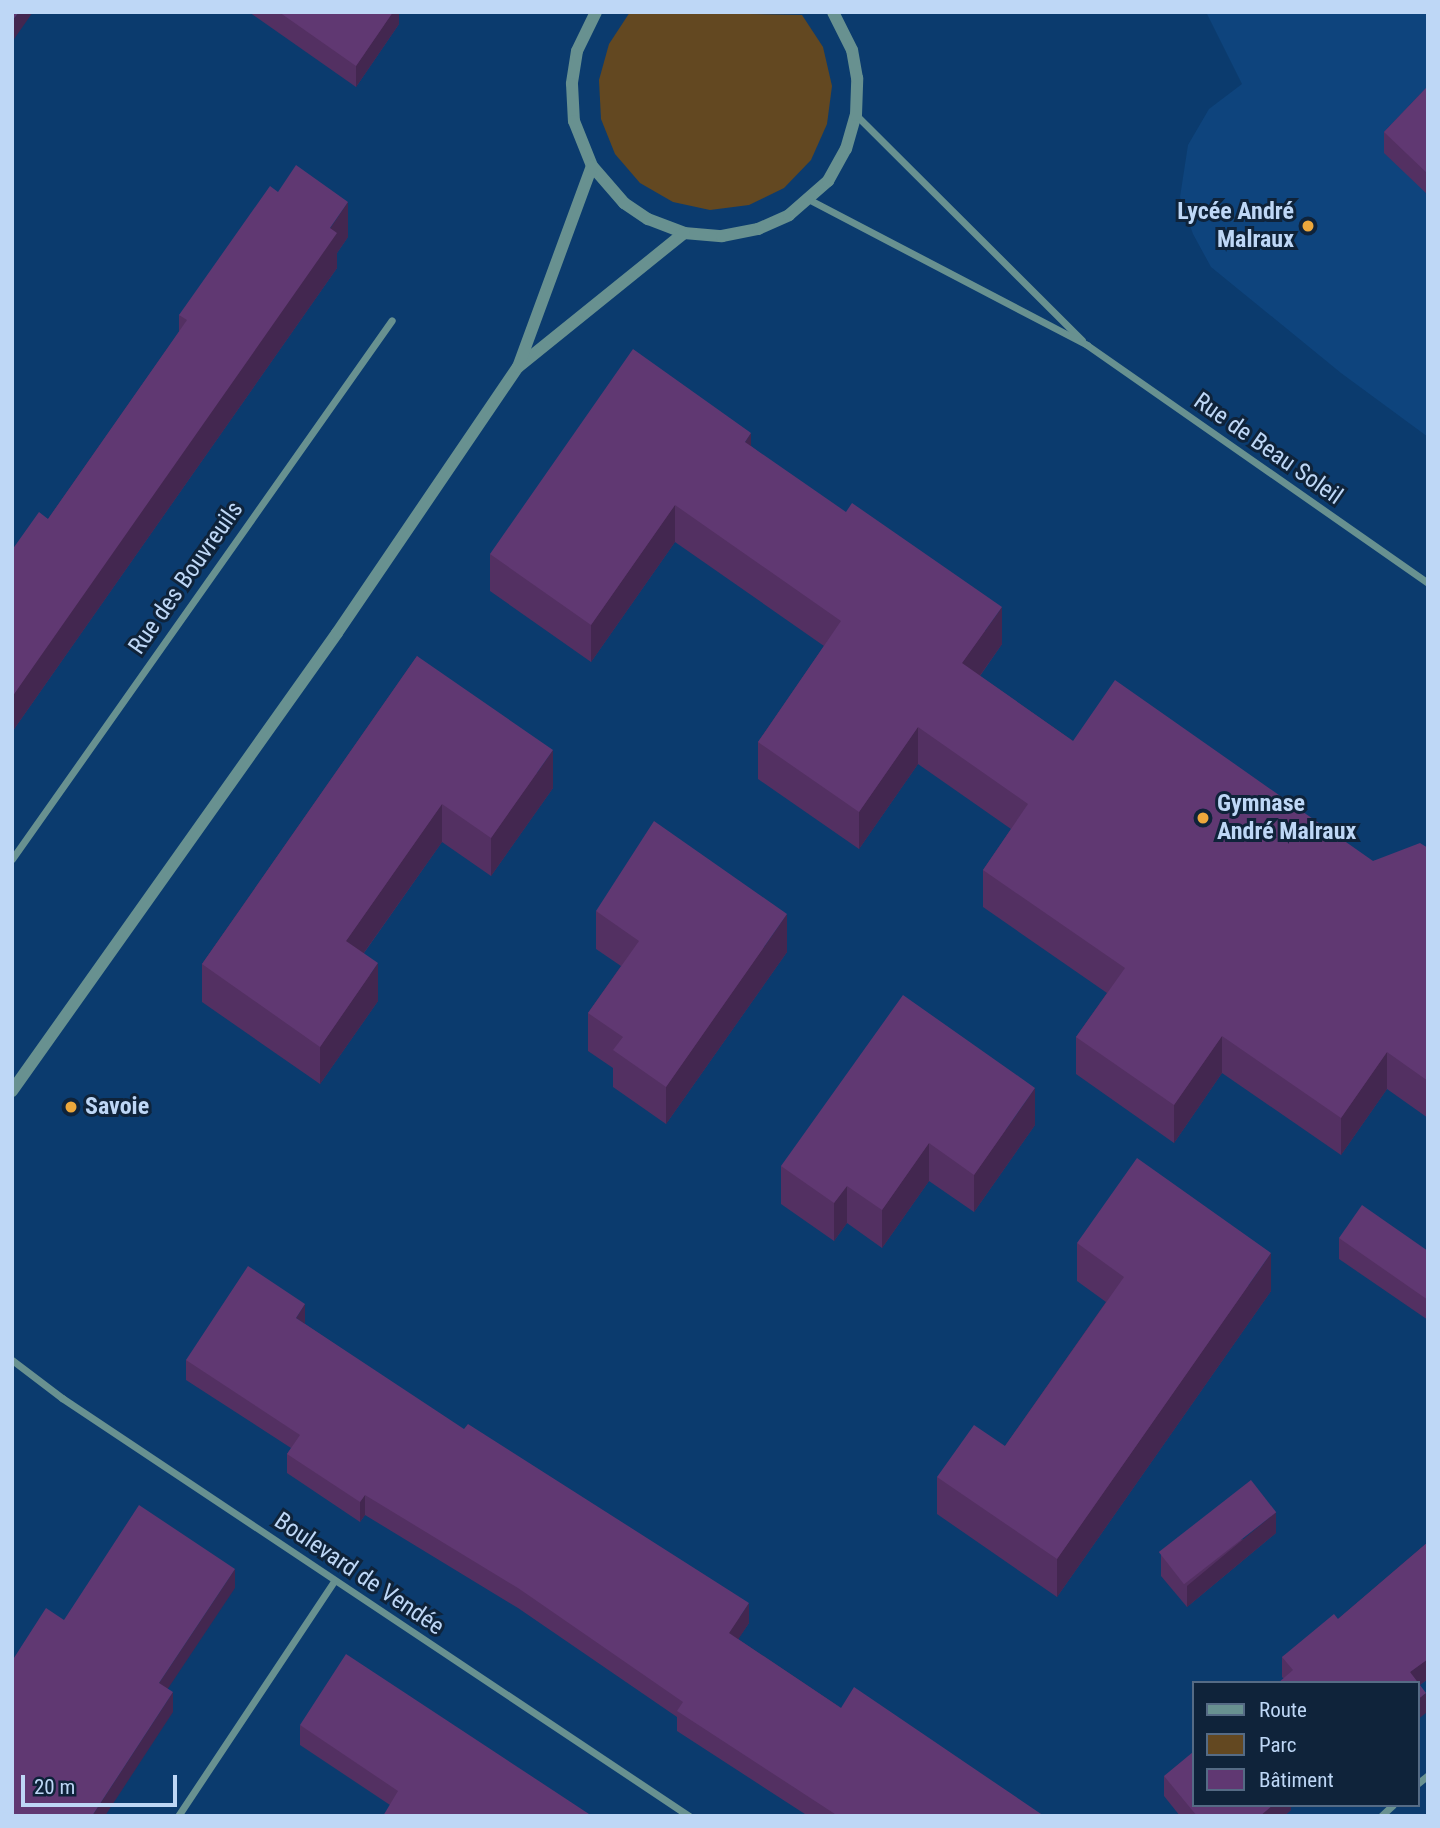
<!DOCTYPE html>
<html>
<head>
<meta charset="utf-8">
<style>
  body { margin:0 }
  #map { position:relative; width:1440px; height:1828px; overflow:hidden; background:#0b3b6e; font-family:"Roboto Condensed",sans-serif }
  div>[style] { position:absolute }
  [style*='--x'] { left:calc(var(--x)*1px); top:calc(var(--y)*1px); width:calc(var(--w)*1px); rotate:calc(var(--a)*1deg) }
  .built>* { inset:0; background:#0e447d }
  .green>* { inset:0; background:#634821 }
  .minor>* { height:7px; margin:-3.5px; padding:0 3.5px; transform-origin:3.5px; border-radius:3.5px; background:#689190 }
  .tertiary>* { height:12px; margin:-6px; padding:0 6px; transform-origin:6px; border-radius:6px; background:#689190 }
  .wall>* { inset:0; background:#533062 }
  .shaded-wall>* { inset:0; background:#432750 }
  .building>* { inset:0; background:#603872; transform-origin:0 0 }
  .dots>* { width:19px; height:19px; translate:-50% -50%; box-sizing:border-box; border:4px solid #0f233a; border-radius:50% }
  span { translate:-50% -50%; white-space:nowrap; text-align:center; line-height:1.15; -webkit-text-stroke:6px #0f233a; paint-order:stroke }
  .poi-label { font-size:24px; color:#bed7f6; font-weight:700 }
  .right { translate:-100% -50%; text-align:right }
  .left { translate:0 -50%; text-align:left }
  .street-label { font-size:24px; color:#bed7f6 }
  .frame { position:absolute; inset:0; border:14px solid #bed7f6; pointer-events:none }
  .legend { position:absolute; left:1192px; top:1681px; width:228px; height:126px; box-sizing:border-box; background:#0f233a; border:2px solid #556b85; margin:0; padding:9px 12px; list-style:none; font-size:21px; color:#bed7f6 }
  .legend li { display:flex; align-items:center; gap:14px; height:35px }
  .legend b { width:35px; border:2px solid #556b85 }
  .scale { position:absolute; left:21px; top:1775px; width:156px; height:32px; box-sizing:border-box; border:4px solid #bed7f6; border-top:0; padding-left:9px; font-size:21px; line-height:24px; white-space:nowrap; color:#bed7f6; -webkit-text-stroke:5px #0f233a; paint-order:stroke }
</style>
</head>
<body>
<div id="map">
  <div class="built">
    <i style="clip-path:polygon(1206px 12px,1428px 12px,1428px 437px,1341px 373px,1211px 267px,1193px 234px,1180px 197px,1188px 145px,1209px 109px,1242px 84px)"></i>
  </div>
  <div class="green">
    <i style="clip-path:polygon(630px 12px,802px 15px,823px 47px,832px 86px,827px 124px,811px 160px,784px 188px,749px 205px,710px 210px,673px 202px,640px 183px,615px 154px,601px 119px,599px 80px,609px 44px)"></i>
  </div>
  <div class="minor">
    <i style="--x:856;--y:115;--w:319;--a:44.9"></i>
    <i style="--x:810;--y:200;--w:313;--a:27.6"></i>
    <i style="--x:1087;--y:345;--w:416;--a:34.9"></i>
    <i style="--x:12;--y:859;--w:659;--a:-54.82"></i>
    <i style="--x:12;--y:1360;--w:63;--a:37.2"></i>
    <i style="--x:62;--y:1398;--w:754;--a:33.69"></i>
    <i style="--x:1417;--y:1784;--w:14;--a:-39"></i>
    <i style="--x:178;--y:1816;--w:282;--a:-56.4"></i>
    <i style="--x:1381;--y:1816;--w:16;--a:-43"></i>
  </div>
  <div class="tertiary">
    <i style="--x:596;--y:12;--w:43;--a:116"></i>
    <i style="--x:577;--y:51;--w:33;--a:99"></i>
    <i style="--x:572;--y:84;--w:37;--a:87"></i>
    <i style="--x:574;--y:121;--w:48;--a:68.2"></i>
    <i style="--x:592;--y:166;--w:49;--a:49.1"></i>
    <i style="--x:624;--y:203;--w:29;--a:34"></i>
    <i style="--x:648;--y:219;--w:39;--a:21"></i>
    <i style="--x:684;--y:233;--w:38;--a:5"></i>
    <i style="--x:722;--y:236;--w:37;--a:-11"></i>
    <i style="--x:758;--y:229;--w:34;--a:-24"></i>
    <i style="--x:789;--y:215;--w:52;--a:-41.1"></i>
    <i style="--x:828;--y:181;--w:37;--a:-61"></i>
    <i style="--x:846;--y:149;--w:35;--a:-74"></i>
    <i style="--x:856;--y:115;--w:37;--a:-88"></i>
    <i style="--x:857;--y:78;--w:28;--a:-100"></i>
    <i style="--x:852;--y:50;--w:42;--a:-116.6"></i>
    <i style="--x:518;--y:367;--w:213;--a:-38.9"></i>
    <i style="--x:12;--y:1091;--w:562;--a:-54.64"></i>
    <i style="--x:337;--y:633;--w:322;--a:-55.8"></i>
    <i style="--x:518;--y:367;--w:214;--a:-69.8"></i>
  </div>
  <div class="wall">
    <i style="clip-path:polygon(249px 12px,399px 12px,399px 24px,356px 87px)"></i>
    <i style="clip-path:polygon(1428px 86px,1428px 195px,1384px 153px,1384px 132px)"></i>
    <i style="clip-path:polygon(348px 237px,337px 253px,337px 268px,12px 732px,12px 550px,48px 519px,179px 332px,179px 315px)"></i>
    <i style="clip-path:polygon(751px 446px,1002px 644px,980px 676px,1073px 741px,1373px 861px,1428px 848px,1428px 1118px,1387px 1089px,1341px 1155px,1222px 1073px,1174px 1143px,1076px 1074px,1076px 1037px,1107px 993px,983px 907px,983px 870px,1011px 829px,918px 764px,859px 849px,758px 779px,758px 742px,824px 646px,675px 542px,591px 662px,490px 591px,490px 554px)"></i>
    <i style="clip-path:polygon(417px 656px,553px 788px,491px 876px,442px 842px,364px 953px,378px 1001px,320px 1084px,202px 1002px,202px 964px)"></i>
    <i style="clip-path:polygon(596px 911px,787px 952px,666px 1124px,613px 1087px,613px 1068px,588px 1051px,588px 1013px,621px 966px,596px 949px)"></i>
    <i style="clip-path:polygon(1035px 1125px,974px 1212px,929px 1181px,882px 1248px,847px 1223px,834px 1241px,781px 1204px,781px 1166px)"></i>
    <i style="clip-path:polygon(1339px 1238px,1428px 1251px,1428px 1320px,1339px 1259px)"></i>
    <i style="clip-path:polygon(1077px 1243px,1271px 1291px,1057px 1597px,937px 1514px,937px 1477px,1005px 1446px,1106px 1302px,1077px 1281px)"></i>
    <i style="clip-path:polygon(305px 1324px,749px 1623px,738px 1639px,841px 1708px,1044px 1816px,808px 1816px,677px 1731px,677px 1717px,518px 1608px,365px 1515px,360px 1522px,287px 1473px,287px 1454px,291px 1448px,186px 1380px,186px 1360px)"></i>
    <i style="clip-path:polygon(1276px 1533px,1187px 1607px,1161px 1576px,1161px 1555px)"></i>
    <i style="clip-path:polygon(1428px 1542px,1428px 1679px,1420px 1685px,1426px 1713px,1283px 1678px,1282px 1677px,1282px 1657px,1338px 1619px)"></i>
    <i style="clip-path:polygon(300px 1725px,592px 1816px,390px 1805px,300px 1745px)"></i>
    <i style="clip-path:polygon(1164px 1776px,1291px 1805px,1291px 1810px,1284px 1816px,1180px 1816px,1164px 1796px)"></i>
  </div>
  <div class="shaded-wall">
    <i style="clip-path:polygon(19px 12px,33px 12px,12px 42px,12px 21px)"></i>
    <i style="clip-path:polygon(393px 12px,399px 12px,399px 24px,356px 87px,356px 66px)"></i>
    <i style="clip-path:polygon(348px 202px,348px 237px,337px 253px,337px 268px,12px 732px,12px 697px)"></i>
    <i style="clip-path:polygon(751px 433px,751px 470px,745px 442px)"></i>
    <i style="clip-path:polygon(675px 505px,675px 542px,591px 662px,591px 625px)"></i>
    <i style="clip-path:polygon(1002px 607px,1002px 644px,962px 701px,962px 663px)"></i>
    <i style="clip-path:polygon(918px 727px,918px 764px,859px 849px,859px 812px)"></i>
    <i style="clip-path:polygon(553px 750px,553px 788px,491px 876px,491px 838px)"></i>
    <i style="clip-path:polygon(442px 804px,442px 842px,346px 978px,346px 941px)"></i>
    <i style="clip-path:polygon(787px 914px,787px 952px,666px 1124px,666px 1087px)"></i>
    <i style="clip-path:polygon(378px 963px,378px 1001px,320px 1084px,320px 1047px)"></i>
    <i style="clip-path:polygon(1222px 1036px,1222px 1073px,1174px 1143px,1174px 1105px)"></i>
    <i style="clip-path:polygon(1387px 1052px,1387px 1089px,1341px 1155px,1341px 1118px)"></i>
    <i style="clip-path:polygon(1035px 1088px,1035px 1125px,974px 1212px,974px 1175px)"></i>
    <i style="clip-path:polygon(929px 1143px,929px 1181px,882px 1248px,882px 1210px)"></i>
    <i style="clip-path:polygon(847px 1186px,847px 1223px,834px 1241px,834px 1203px)"></i>
    <i style="clip-path:polygon(1271px 1253px,1271px 1291px,1057px 1597px,1057px 1559px)"></i>
    <i style="clip-path:polygon(305px 1304px,305px 1324px,296px 1318px)"></i>
    <i style="clip-path:polygon(365px 1495px,365px 1515px,360px 1522px,360px 1502px)"></i>
    <i style="clip-path:polygon(1276px 1512px,1276px 1533px,1187px 1607px,1187px 1586px)"></i>
    <i style="clip-path:polygon(235px 1569px,235px 1588px,159px 1702px,159px 1683px)"></i>
    <i style="clip-path:polygon(749px 1603px,749px 1623px,729px 1653px,729px 1633px)"></i>
    <i style="clip-path:polygon(1428px 1659px,1428px 1679px,1417px 1687px,1410px 1672px)"></i>
    <i style="clip-path:polygon(173px 1692px,173px 1712px,105px 1816px,92px 1816px)"></i>
    <i style="clip-path:polygon(1426px 1693px,1426px 1713px,1417px 1720px,1417px 1700px)"></i>
    <i style="clip-path:polygon(1273px 1805px,1291px 1805px,1291px 1810px,1284px 1816px,1260px 1816px)"></i>
  </div>
  <div class="building">
    <i style="clip-path:polygon(12px 12px,19px 12px,12px 21px)"></i>
    <i style="clip-path:polygon(279px 12px,393px 12px,356px 66px)"></i>
    <i style="clip-path:polygon(1428px 86px,1428px 174px,1384px 132px)"></i>
    <i style="clip-path:polygon(296px 165px,348px 202px,330px 228px,337px 233px,12px 697px,12px 550px,39px 512px,48px 519px,187px 320px,179px 315px,270px 186px,278px 192px)"></i>
    <i style="clip-path:polygon(633px 349px,751px 433px,745px 442px,846px 512px,852px 503px,1002px 607px,962px 663px,1073px 741px,1115px 680px,1373px 861px,1420px 843px,1428px 848px,1428px 1081px,1387px 1052px,1341px 1118px,1222px 1036px,1174px 1105px,1076px 1037px,1125px 968px,983px 870px,1028px 804px,918px 727px,859px 812px,758px 742px,841px 621px,675px 505px,591px 625px,490px 554px)"></i>
    <i style="clip-path:polygon(417px 656px,553px 750px,491px 838px,442px 804px,346px 941px,378px 963px,320px 1047px,202px 964px)"></i>
    <i style="clip-path:polygon(654px 821px,787px 914px,666px 1087px,613px 1050px,623px 1037px,588px 1013px,639px 941px,596px 911px)"></i>
    <i style="clip-path:polygon(903px 995px,1035px 1088px,974px 1175px,929px 1143px,882px 1210px,847px 1186px,834px 1203px,781px 1166px)"></i>
    <i style="clip-path:polygon(1137px 1158px,1271px 1253px,1057px 1559px,937px 1477px,974px 1425px,1005px 1446px,1124px 1277px,1077px 1243px)"></i>
    <i style="clip-path:polygon(1362px 1205px,1428px 1251px,1428px 1300px,1339px 1238px)"></i>
    <i style="clip-path:polygon(248px 1266px,305px 1304px,296px 1318px,464px 1429px,468px 1424px,749px 1603px,729px 1633px,841px 1708px,854px 1687px,1044px 1816px,838px 1816px,677px 1711px,683px 1702px,518px 1588px,365px 1495px,360px 1502px,287px 1454px,300px 1435px,186px 1360px)"></i>
    <i style="left:1251px;top:1480px;width:41px;height:117px;rotate:52deg"></i>
    <i style="clip-path:polygon(139px 1505px,235px 1569px,159px 1683px,173px 1692px,92px 1816px,12px 1816px,12px 1661px,46px 1608px,64px 1620px)"></i>
    <i style="clip-path:polygon(1428px 1542px,1428px 1659px,1410px 1672px,1426px 1693px,1417px 1700px,1417px 1683px,1278px 1683px,1293px 1670px,1282px 1657px,1334px 1614px,1338px 1619px)"></i>
    <i style="clip-path:polygon(346px 1654px,592px 1816px,383px 1816px,398px 1791px,300px 1725px)"></i>
    <i style="clip-path:polygon(1193px 1752px,1193px 1805px,1273px 1805px,1260px 1816px,1197px 1816px,1164px 1776px)"></i>
  </div>
  <div class="dots">
    <i style="left:1308px;top:226px;background:#eda83c"></i>
    <i style="left:1203px;top:818px;background:#eda83c"></i>
    <i style="left:71px;top:1107px;background:#eda83c"></i>
  </div>
  <div class="poi-label">
    <span class="right" style="left:1294px;top:226px">Lycée André<br>Malraux</span>
    <span class="left" style="left:1217px;top:818px">Gymnase<br>André Malraux</span>
    <span class="left" style="left:85px;top:1107px">Savoie</span>
  </div>
  <div class="street-label">
    <span style="left:1268px;top:449px;rotate:35deg">Rue de Beau Soleil</span>
    <span style="left:186px;top:578px;rotate:-55deg">Rue des Bouvreuils</span>
    <span style="left:359px;top:1574px;rotate:34deg">Boulevard de Vendée</span>
  </div>
  <div class="frame"></div>
  <ul class="legend">
  <li><b style="height:9px;background:#689190"></b>Route</li>
  <li><b style="height:19px;background:#634821"></b>Parc</li>
  <li><b style="height:19px;background:#603872"></b>Bâtiment</li>
  </ul>
  <div class="scale">20 m</div>
</div>
</body>
</html>
